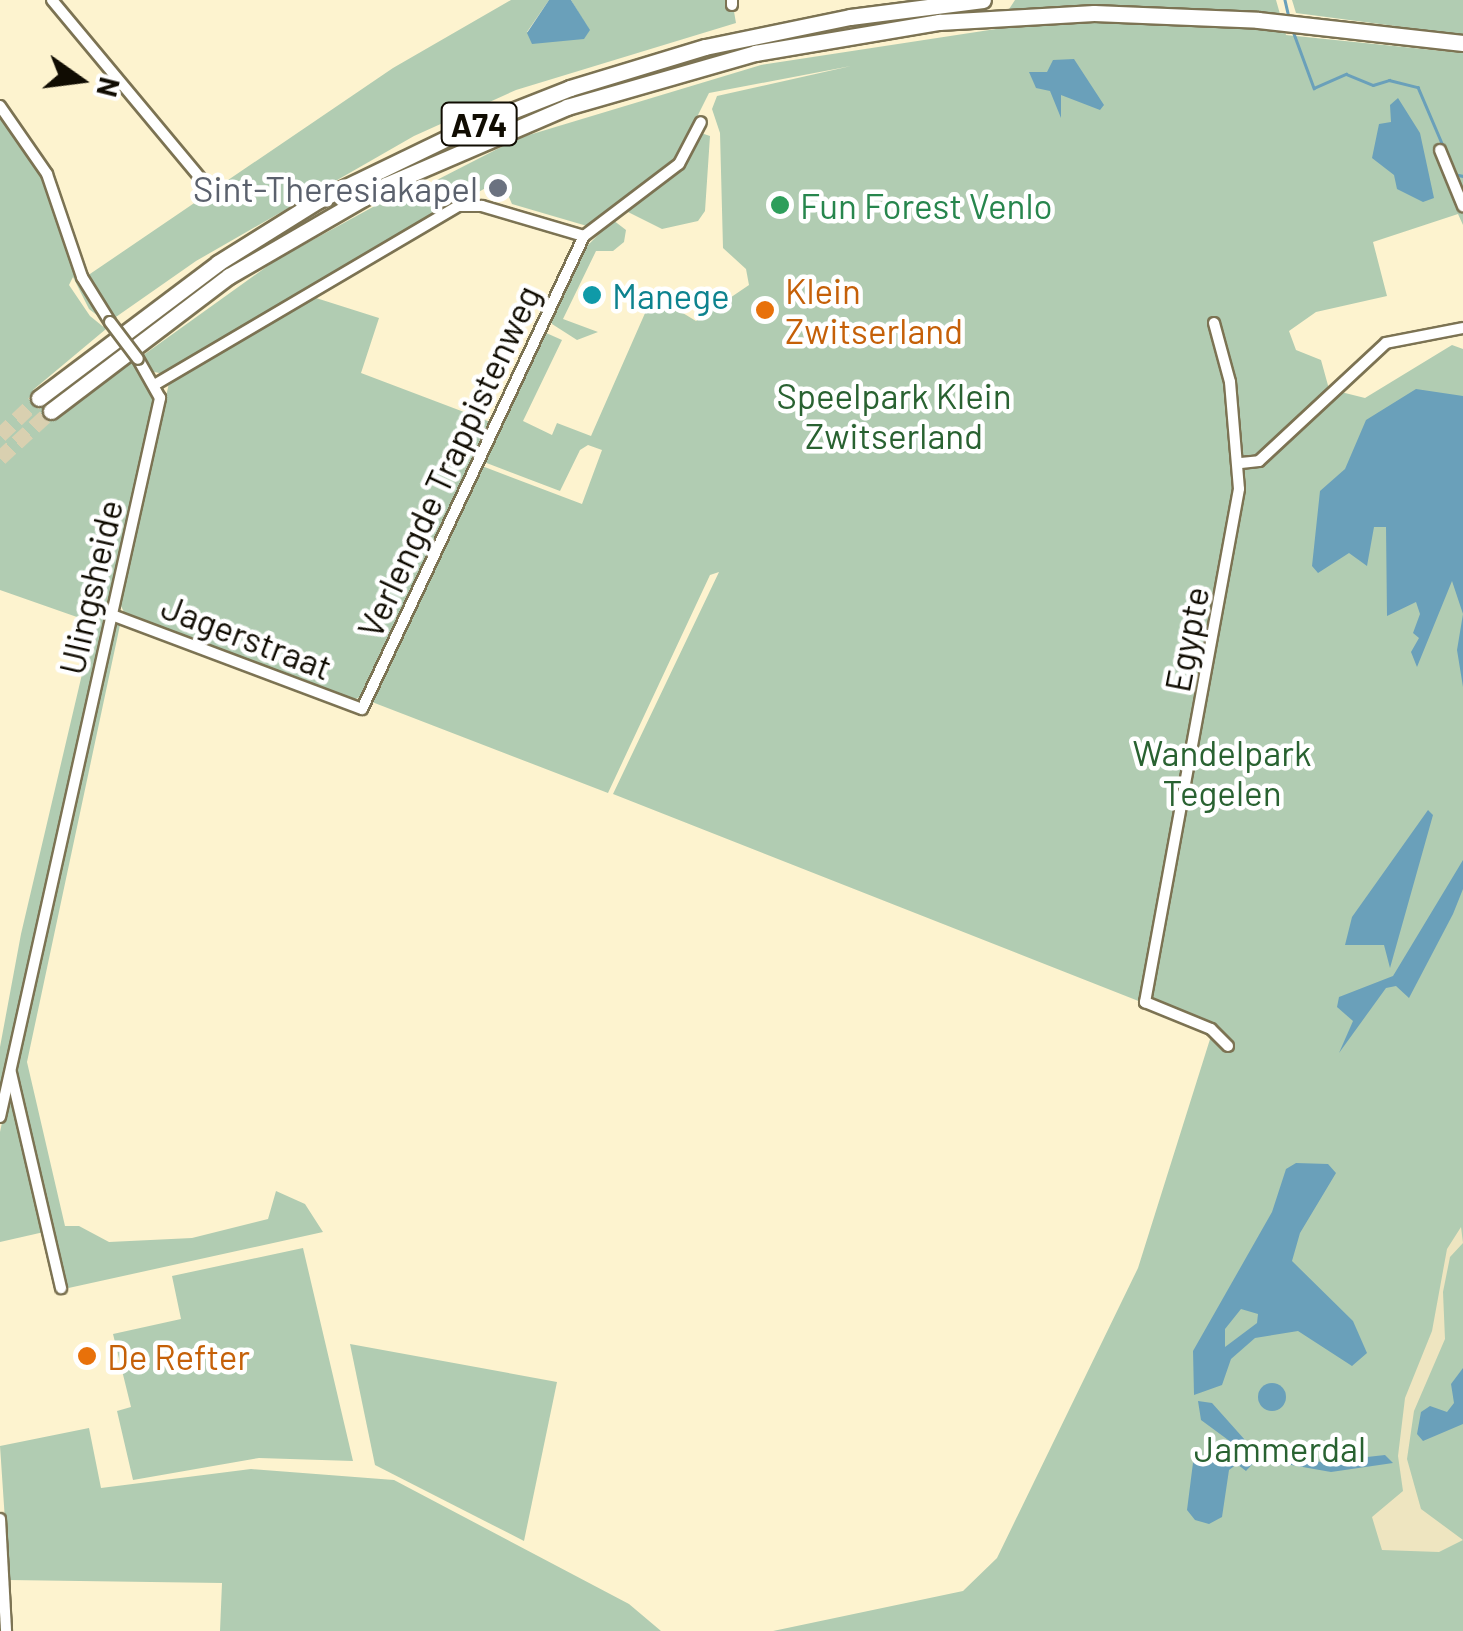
<!DOCTYPE html>
<html>
<head>
<meta charset="utf-8">
<style>
  body { margin:0 }
  #map { position:relative; width:1463px; height:1631px; overflow:hidden; background:#fdf3cf; font-family:Barlow,sans-serif }
  div>[style] { position:absolute }
  [style*='--x'] { left:calc(var(--x)*1px); top:calc(var(--y)*1px); width:calc(var(--w)*1px); rotate:calc(var(--a)*1deg) }
  .green>* { inset:0; background:#b1ccb2 }
  .sand>* { inset:0; background:#eee5c0 }
  .water>* { inset:0; background:#6aa0ba }
  .round { border-radius:50% }
  .stream>* { height:2.5px; margin:-1.25px; padding:0 1.25px; transform-origin:1.25px; border-radius:1.25px; background:#6aa0ba }
  .highway-tunnel>* { height:15px; margin-top:-7.5px; transform-origin:0; background:repeating-linear-gradient(90deg,#d9d0b0 0 15px,transparent 0 23px) }
  .roads { filter:drop-shadow(2px 0 #7c7353) drop-shadow(-2px 0 #7c7353) drop-shadow(0 2px #7c7353) drop-shadow(0 -2px #7c7353) }
  .minor>* { height:10px; margin:-5px; padding:0 5px; transform-origin:5px; border-radius:5px; background:#fff }
  .highway>* { height:15px; margin:-7.5px; padding:0 7.5px; transform-origin:7.5px; border-radius:7.5px; background:#fff }
  .bridges { filter:drop-shadow(2px 0 #7c7353) drop-shadow(-2px 0 #7c7353) drop-shadow(0 2px #7c7353) drop-shadow(0 -2px #7c7353) }
  .minor-bridge>* { height:10px; margin:-5px; padding:0 5px; transform-origin:5px; border-radius:5px; background:#fff }
  .dots>* { width:28px; height:28px; translate:-50% -50%; box-sizing:border-box; border:5px solid #fff; border-radius:50% }
  span { translate:-50% -50%; white-space:nowrap; text-align:center; line-height:1.15; -webkit-text-stroke:9px #fff; paint-order:stroke }
  .shield-label span { padding:2px 8px; background:#fff; border:2px solid; border-radius:8px; -webkit-text-stroke-width:0 }
  .shield-label { font-size:32px; color:#100c02; font-weight:700 }
  .worship-label { font-size:35px; color:#5b616d }
  .right { translate:-100% -50%; text-align:right }
  .leisure-label { font-size:35px; color:#27864d }
  .left { translate:0 -50%; text-align:left }
  .food-label { font-size:35px; color:#c56008 }
  .culture-label { font-size:35px; color:#0d838f }
  .park-label { font-size:35px; color:#296231 }
  .street-label { font-size:35px; color:#100c02 }
  .north { position:absolute; left:30px; top:30px; width:100px; height:100px; -webkit-text-stroke:8px #fff; paint-order:stroke; rotate:104deg; font-size:28px; font-weight:700; line-height:40px; text-align:center; color:#100c02 }
  .north::after { content:''; display:block; margin:auto; width:35px; height:45px; background:#100c02; clip-path:polygon(50% 0,100% 100%,50% 72%,0 100%) }
</style>
</head>
<body>
<div id="map">
  <div class="green">
    <i style="clip-path:polygon(511px 0,549px 0,527px 32px,589px 30px,571px 0,732px 0,736px 23px,516px 90px,414px 136px,196px 261px,113px 319px,87px 276px,393px 68px)"></i>
    <i style="clip-path:polygon(1015px 0,1276px 0,1286px 35px,1463px 53px,1463px 225px,1458px 214px,1373px 242px,1387px 296px,1316px 312px,1289px 331px,1296px 350px,1321px 360px,1329px 389px,1365px 398px,1452px 345px,1463px 349px,1463px 1631px,773px 1631px,963px 1591px,997px 1558px,1138px 1268px,1211px 1036px,1207px 1028px,613px 794px,719px 572px,710px 575px,608px 793px,372px 702px,482px 466px,582px 504px,602px 450px,588px 445px,580px 450px,560px 491px,484px 462px,544px 332px,562px 340px,523px 421px,552px 435px,557px 423px,591px 436px,653px 295px,696px 321px,749px 285px,746px 269px,723px 248px,720px 133px,712px 109px,717px 96px,851px 66px,709px 93px,678px 155px,587px 226px,512px 204px,501px 179px,165px 374px,154px 372px,142px 356px,276px 260px,404px 190px,427px 185px,519px 138px,761px 65px,996px 29px)"></i>
    <i style="clip-path:polygon(1292px 0,1463px 0,1463px 35px,1296px 13px)"></i>
    <i style="clip-path:polygon(0 113px,43px 176px,75px 272px,102px 319px,89px 309px,73px 277px,69px 285px,90px 316px,106px 329px,33px 390px,59px 418px,130px 360px,151px 387px,154px 402px,0 1096px,0 1047px,21px 934px,94px 623px,0 590px)"></i>
    <i style="clip-path:polygon(701px 133px,710px 136px,705px 211px,698px 221px,662px 229px,626px 211px,685px 163px)"></i>
    <i style="clip-path:polygon(613px 220px,626px 230px,624px 242px,613px 251px,596px 251px,563px 319px,598px 332px,577px 340px,552px 324px,550px 316px,582px 251px)"></i>
    <i style="clip-path:polygon(316px 298px,379px 318px,361px 373px,493px 423px,363px 696px,353px 700px,126px 616px,120px 604px,169px 383px)"></i>
    <i style="clip-path:polygon(114px 623px,120px 625px,27px 1062px,65px 1226px,79px 1226px,109px 1242px,192px 1238px,268px 1219px,276px 1191px,305px 1204px,323px 1232px,64px 1289px,15px 1062px)"></i>
    <i style="clip-path:polygon(9px 1090px,15px 1090px,44px 1232px,0 1242px,0 1132px)"></i>
    <i style="clip-path:polygon(303px 1248px,353px 1461px,259px 1458px,133px 1480px,117px 1411px,131px 1407px,113px 1334px,181px 1319px,172px 1276px)"></i>
    <i style="clip-path:polygon(350px 1344px,557px 1382px,524px 1541px,375px 1465px)"></i>
    <i style="clip-path:polygon(89px 1428px,101px 1488px,251px 1469px,394px 1480px,629px 1604px,661px 1631px,220px 1631px,222px 1583px,9px 1580px,0 1446px)"></i>
  </div>
  <div class="sand">
    <i style="clip-path:polygon(1461px 1227px,1463px 1243px,1450px 1257px,1443px 1292px,1445px 1339px,1414px 1411px,1407px 1459px,1421px 1509px,1463px 1540px,1439px 1552px,1382px 1550px,1372px 1517px,1403px 1491px,1398px 1456px,1405px 1398px,1432px 1331px,1447px 1249px)"></i>
  </div>
  <div class="water">
    <i style="clip-path:polygon(549px 0,571px 0,590px 30px,584px 39px,532px 44px,527px 33px)"></i>
    <i style="clip-path:polygon(1074px 59px,1104px 105px,1100px 110px,1061px 95px,1061px 118px,1050px 91px,1036px 88px,1029px 72px,1047px 72px,1053px 60px)"></i>
    <i style="clip-path:polygon(1398px 98px,1420px 133px,1434px 198px,1423px 202px,1397px 189px,1394px 175px,1372px 158px,1379px 124px,1391px 122px,1390px 105px)"></i>
    <i style="clip-path:polygon(1416px 389px,1463px 396px,1463px 687px,1457px 650px,1463px 614px,1452px 581px,1417px 667px,1411px 652px,1419px 638px,1413px 633px,1420px 614px,1416px 602px,1387px 616px,1386px 527px,1374px 527px,1367px 566px,1349px 553px,1318px 573px,1312px 566px,1320px 491px,1345px 469px,1366px 420px)"></i>
    <i style="clip-path:polygon(1428px 810px,1433px 815px,1390px 968px,1384px 945px,1345px 945px,1352px 917px)"></i>
    <i style="clip-path:polygon(1463px 860px,1463px 889px,1453px 914px,1409px 998px,1396px 986px,1386px 988px,1339px 1053px,1353px 1021px,1337px 1007px,1339px 997px,1393px 976px)"></i>
    <i style="clip-path:polygon(evenodd,1296px 1163px,1328px 1164px,1336px 1173px,1300px 1233px,1292px 1261px,1353px 1321px,1367px 1353px,1352px 1366px,1298px 1331px,1255px 1338px,1231px 1359px,1222px 1385px,1194px 1395px,1193px 1351px,1272px 1212px,1286px 1169px,1296px 1163px,1241px 1309px,1258px 1314px,1257px 1323px,1225px 1347px,1225px 1329px,1241px 1309px)"></i>
    <i style="clip-path:polygon(1463px 1368px,1463px 1424px,1423px 1441px,1417px 1434px,1421px 1412px,1430px 1406px,1447px 1412px,1454px 1403px,1451px 1384px)"></i>
    <i class="round" style="left:1258px;top:1383px;width:28px;height:28px"></i>
    <i style="clip-path:polygon(1198px 1401px,1212px 1403px,1245px 1440px,1275px 1456px,1322px 1462px,1385px 1455px,1393px 1463px,1331px 1472px,1257px 1459px,1246px 1471px,1237px 1464px,1229px 1470px,1222px 1517px,1209px 1524px,1195px 1520px,1187px 1510px,1194px 1455px,1224px 1455px,1235px 1445px,1201px 1420px)"></i>
  </div>
  <div class="stream">
    <i style="--x:1285;--y:0;--w:18;--a:77"></i>
    <i style="--x:1293;--y:31;--w:61;--a:69.8"></i>
    <i style="--x:1314;--y:88;--w:35;--a:-24"></i>
    <i style="--x:1346;--y:74;--w:29;--a:22"></i>
    <i style="--x:1373;--y:85;--w:17;--a:-17"></i>
    <i style="--x:1389;--y:80;--w:30;--a:14"></i>
    <i style="--x:1418;--y:87;--w:66;--a:66.9"></i>
    <i style="--x:1453;--y:174;--w:10;--a:11"></i>
  </div>
  <div class="highway-tunnel">
    <i style="--x:0;--y:435;--w:54;--a:-43.5"></i>
    <i style="--x:0;--y:458;--w:69;--a:-42.7"></i>
  </div>
  <div class="roads">
    <div class="minor">
      <i style="--x:52;--y:0;--w:244;--a:50.2"></i>
      <i style="--x:732;--y:5;--w:5;--a:-90"></i>
      <i style="--x:0;--y:106;--w:83;--a:55.3"></i>
      <i style="--x:47;--y:174;--w:109;--a:71.2"></i>
      <i style="--x:82;--y:277;--w:53;--a:58.1"></i>
      <i style="--x:1440;--y:150;--w:61;--a:67.7"></i>
      <i style="--x:1214;--y:323;--w:61;--a:74.8"></i>
      <i style="--x:1230;--y:382;--w:107;--a:85.2"></i>
      <i style="--x:1239;--y:489;--w:522;--a:100.38"></i>
      <i style="--x:1145;--y:1002;--w:71;--a:22.2"></i>
      <i style="--x:1211;--y:1029;--w:24;--a:45"></i>
      <i style="--x:156;--y:384;--w:351;--a:-30.5"></i>
      <i style="--x:458;--y:206;--w:24;--a:0"></i>
      <i style="--x:482;--y:206;--w:106;--a:16.4"></i>
      <i style="--x:1241;--y:463;--w:18;--a:-6"></i>
      <i style="--x:1259;--y:461;--w:173;--a:-42.9"></i>
      <i style="--x:1386;--y:343;--w:78;--a:-11"></i>
      <i style="--x:112;--y:615;--w:267;--a:20.6"></i>
      <i style="--x:362;--y:709;--w:523;--a:-64.86"></i>
      <i style="--x:584;--y:236;--w:119;--a:-37.2"></i>
      <i style="--x:679;--y:164;--w:47;--a:-62.4"></i>
      <i style="--x:11;--y:1073;--w:221;--a:76.9"></i>
      <i style="--x:0;--y:1117;--w:737;--a:-77.45"></i>
      <i style="--x:160;--y:398;--w:45;--a:-119.4"></i>
      <i style="--x:0;--y:1519;--w:112;--a:86.9"></i>
    </div>
    <div class="highway">
      <i style="--x:39;--y:398;--w:224;--a:-37"></i>
      <i style="--x:218;--y:263;--w:119;--a:-32"></i>
      <i style="--x:319;--y:200;--w:163;--a:-25.8"></i>
      <i style="--x:466;--y:129;--w:112;--a:-21.5"></i>
      <i style="--x:570;--y:88;--w:141;--a:-16.9"></i>
      <i style="--x:705;--y:47;--w:148;--a:-11.7"></i>
      <i style="--x:850;--y:17;--w:134;--a:-7.3"></i>
      <i style="--x:51;--y:411;--w:223;--a:-37.2"></i>
      <i style="--x:229;--y:276;--w:181;--a:-30.1"></i>
      <i style="--x:386;--y:185;--w:197;--a:-23.3"></i>
      <i style="--x:567;--y:107;--w:196;--a:-16"></i>
      <i style="--x:755;--y:53;--w:187;--a:-9.6"></i>
      <i style="--x:939;--y:22;--w:155;--a:-3.3"></i>
      <i style="--x:1094;--y:13;--w:164;--a:2.4"></i>
      <i style="--x:1258;--y:20;--w:206;--a:6.4"></i>
    </div>
  </div>
  <div class="bridges">
    <div class="minor-bridge">
      <i style="--x:110;--y:322;--w:46;--a:52.9"></i>
    </div>
  </div>
  <div class="dots">
    <i style="left:498px;top:188px;background:#6b7280"></i>
    <i style="left:780px;top:205px;background:#2e9e5b"></i>
    <i style="left:592px;top:295px;background:#0f9aa8"></i>
    <i style="left:765px;top:310px;background:#e8710a"></i>
    <i style="left:87px;top:1356px;background:#e8710a"></i>
  </div>
  <div class="shield-label">
    <span style="left:479px;top:124px">A74</span>
  </div>
  <div class="worship-label">
    <span class="right" style="left:478px;top:188px">Sint-Theresiakapel</span>
  </div>
  <div class="leisure-label">
    <span class="left" style="left:800px;top:205px">Fun Forest Venlo</span>
  </div>
  <div class="food-label">
    <span class="left" style="left:785px;top:310px">Klein<br>Zwitserland</span>
    <span class="left" style="left:107px;top:1356px">De Refter</span>
  </div>
  <div class="culture-label">
    <span class="left" style="left:612px;top:295px">Manege</span>
  </div>
  <div class="park-label">
    <span style="left:894px;top:415px">Speelpark Klein<br>Zwitserland</span>
    <span style="left:1222px;top:772px">Wandelpark<br>Tegelen</span>
    <span style="left:1280px;top:1448px">Jammerdal</span>
  </div>
  <div class="street-label">
    <span style="left:448px;top:461px;rotate:-65deg">Verlengde Trappistenweg</span>
    <span style="left:90px;top:587px;rotate:-77deg">Ulingsheide</span>
    <span style="left:247px;top:636px;rotate:21deg">Jagerstraat</span>
    <span style="left:1186px;top:639px;rotate:-79deg">Egypte</span>
  </div>
  <div class="north">N</div>
</div>
</body>
</html>
